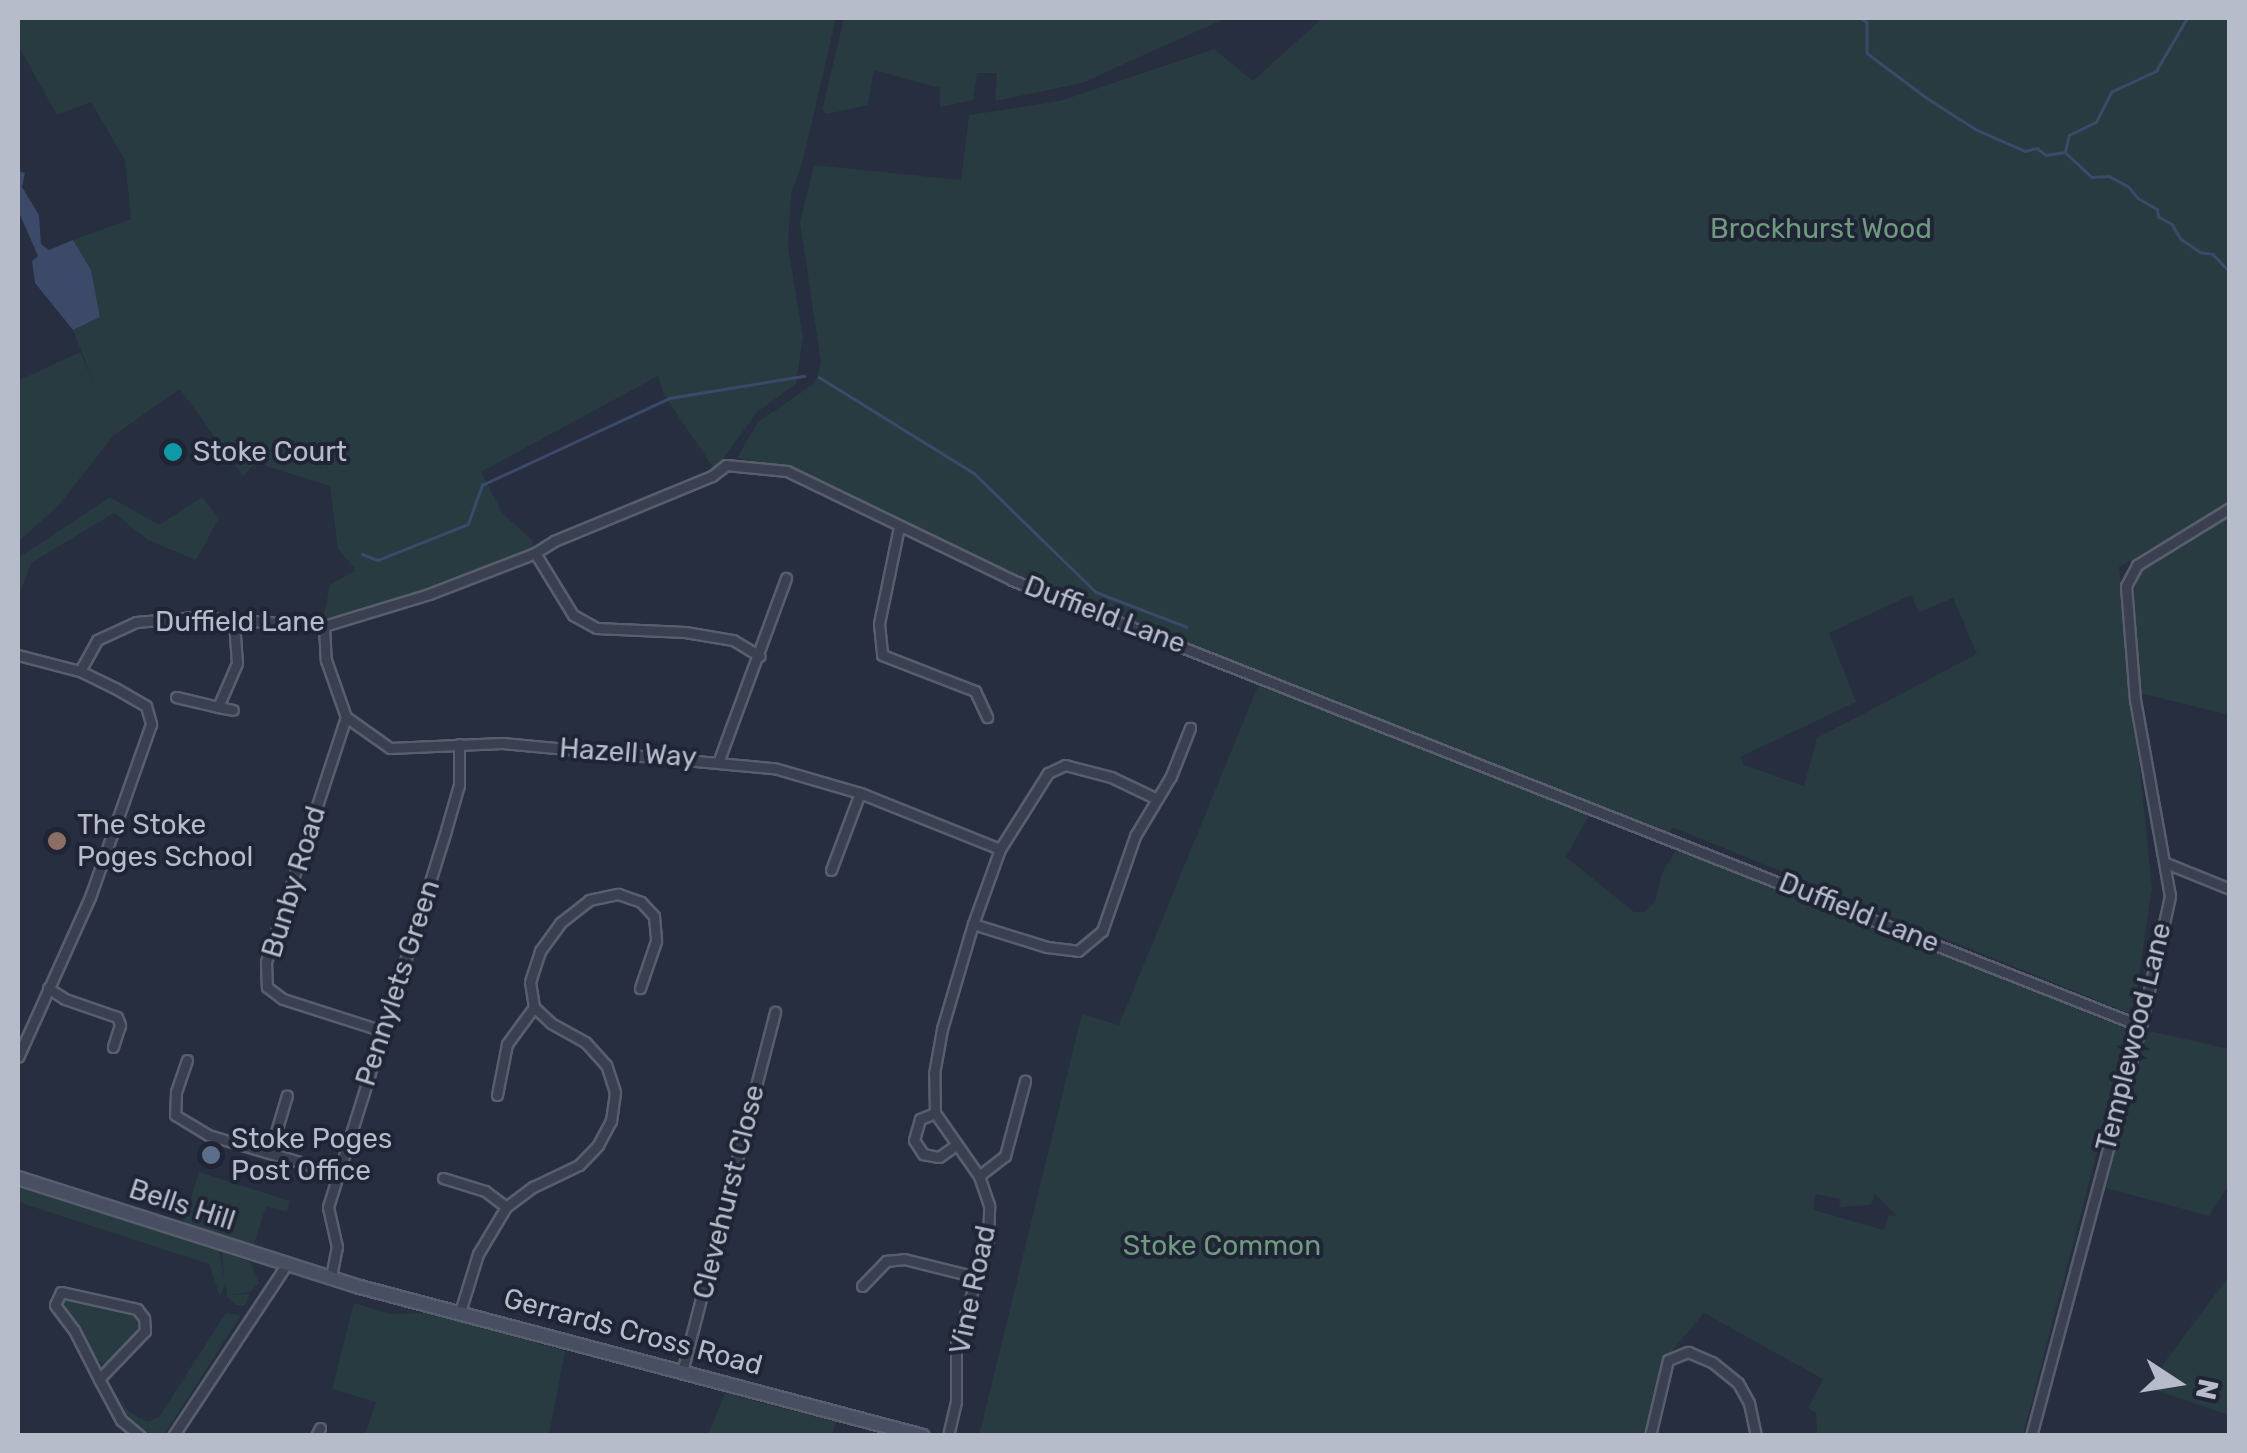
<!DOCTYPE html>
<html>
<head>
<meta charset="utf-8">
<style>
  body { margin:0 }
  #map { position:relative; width:2247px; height:1453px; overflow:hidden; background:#262e40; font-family:Rubik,sans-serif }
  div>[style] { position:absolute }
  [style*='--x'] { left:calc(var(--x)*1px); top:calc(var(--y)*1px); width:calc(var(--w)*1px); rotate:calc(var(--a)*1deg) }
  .green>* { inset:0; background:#283b41 }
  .water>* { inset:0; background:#3c4968 }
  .stream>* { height:2.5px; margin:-1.25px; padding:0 1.25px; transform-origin:1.25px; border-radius:1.25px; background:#3c4968 }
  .roads { filter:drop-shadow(2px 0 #585e6d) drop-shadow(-2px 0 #585e6d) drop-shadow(0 2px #585e6d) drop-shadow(0 -2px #585e6d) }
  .minor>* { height:9px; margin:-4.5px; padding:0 4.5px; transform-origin:4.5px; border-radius:4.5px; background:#3a404f }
  .secondary>* { height:12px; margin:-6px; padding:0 6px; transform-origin:6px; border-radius:6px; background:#484f62 }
  .dots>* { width:28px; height:28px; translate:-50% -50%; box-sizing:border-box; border:5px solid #1f2535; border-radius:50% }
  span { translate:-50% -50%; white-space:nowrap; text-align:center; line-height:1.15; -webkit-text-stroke:8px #1f2535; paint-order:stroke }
  .park-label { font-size:28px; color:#6f9a7e }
  .poi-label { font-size:28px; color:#b7bcca }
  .left { translate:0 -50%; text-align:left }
  .street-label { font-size:28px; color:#b7bcca }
  .frame { position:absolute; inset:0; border:20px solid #b7bcca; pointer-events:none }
  .north { position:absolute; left:2127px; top:1333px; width:100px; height:100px; -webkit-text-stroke:8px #1f2535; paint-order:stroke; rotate:102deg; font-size:28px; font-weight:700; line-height:40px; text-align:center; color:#b7bcca }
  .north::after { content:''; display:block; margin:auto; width:35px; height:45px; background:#b7bcca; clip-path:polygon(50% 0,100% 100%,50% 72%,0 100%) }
</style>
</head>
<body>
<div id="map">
  <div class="green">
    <i style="clip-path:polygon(18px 18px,836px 18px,803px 160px,791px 194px,788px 246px,803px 336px,796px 384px,757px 412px,715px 470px,664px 395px,658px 376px,481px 472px,503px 514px,532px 540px,535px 549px,429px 592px,323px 621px,330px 585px,356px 570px,338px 549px,330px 486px,266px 466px,262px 457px,243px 476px,180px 389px,113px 436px,59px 505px,18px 542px,18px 381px,80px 352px,94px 384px,73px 330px,100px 317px,91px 271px,73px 240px,131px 219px,125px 160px,91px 102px,57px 115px,18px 45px)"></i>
    <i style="clip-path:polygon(844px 18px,1226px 18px,1082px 83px,995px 101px,997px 73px,977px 73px,973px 100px,940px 107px,940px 88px,874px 70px,868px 105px,827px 114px,822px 110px)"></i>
    <i style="clip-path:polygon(evenodd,1317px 18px,2229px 18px,2229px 502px,2119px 567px,2152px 888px,2135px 1002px,2128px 1013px,1672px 827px,1669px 834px,1250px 670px,928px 538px,805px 472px,737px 458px,758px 422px,815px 383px,821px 363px,800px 222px,814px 165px,961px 180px,969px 115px,1060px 101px,1214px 49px,1253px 81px,1318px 22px,1317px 18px,1911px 595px,1919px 612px,1953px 598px,1977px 654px,1817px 738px,1804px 786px,1744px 765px,1740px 757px,1856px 702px,1829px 633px,1911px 595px)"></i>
    <i style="clip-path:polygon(110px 497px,159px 525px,202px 497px,219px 518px,196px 560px,148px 540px,114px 513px,31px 563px,18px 598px,18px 558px)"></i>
    <i style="clip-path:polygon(2229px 515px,2229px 715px,2140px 693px,2133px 605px,2136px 581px,2145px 564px)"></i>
    <i style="clip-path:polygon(evenodd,1260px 681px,1589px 815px,1566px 857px,1634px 912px,1644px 912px,1655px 902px,1662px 873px,1678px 847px,2129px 1030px,2023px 1435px,1817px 1435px,1816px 1413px,1808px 1408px,1823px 1379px,1704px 1313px,1666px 1358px,1643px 1435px,979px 1436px,1082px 1014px,1119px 1025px,1260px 681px,1815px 1194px,1841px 1199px,1839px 1207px,1871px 1205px,1875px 1194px,1897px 1216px,1889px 1215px,1884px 1230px,1814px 1210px,1815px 1194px)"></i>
    <i style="clip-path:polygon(2145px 1030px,2229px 1049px,2229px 1185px,2209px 1216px,2106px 1188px)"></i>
    <i style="clip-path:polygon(199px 1172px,290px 1201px,287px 1212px,266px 1206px,254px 1245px,183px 1223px)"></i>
    <i style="clip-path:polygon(18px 1186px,219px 1251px,224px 1278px,222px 1252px,250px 1262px,259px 1283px,250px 1292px,231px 1295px,250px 1294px,244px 1306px,236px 1305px,227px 1297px,226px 1282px,220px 1296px,209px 1264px,18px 1202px)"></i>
    <i style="clip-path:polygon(2229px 1276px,2229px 1415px,2146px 1387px)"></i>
    <i style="clip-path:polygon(69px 1295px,136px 1314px,142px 1318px,141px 1332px,105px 1365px,93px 1357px,64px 1309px,63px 1298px)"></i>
    <i style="clip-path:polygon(354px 1303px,390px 1314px,430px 1313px,565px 1351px,549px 1435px,365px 1435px,376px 1402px,332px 1389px)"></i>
    <i style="clip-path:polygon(226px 1313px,241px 1315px,164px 1435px,151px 1435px,126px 1414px,117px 1393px,128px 1411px,147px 1422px,159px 1417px)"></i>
    <i style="clip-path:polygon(725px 1393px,836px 1422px,832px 1435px,708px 1435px)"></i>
  </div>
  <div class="water">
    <i style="clip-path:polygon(18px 171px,25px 173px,22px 187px,39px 215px,41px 244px,49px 250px,73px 240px,91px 270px,100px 317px,73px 330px,35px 283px,32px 261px,38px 256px,18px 210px)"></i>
  </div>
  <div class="stream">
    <i style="--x:1861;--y:18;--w:7;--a:34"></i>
    <i style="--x:1867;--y:22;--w:31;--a:90"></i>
    <i style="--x:1867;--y:53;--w:75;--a:36.9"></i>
    <i style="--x:1927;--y:98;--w:59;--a:32.6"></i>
    <i style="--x:1977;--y:130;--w:52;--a:23.6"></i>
    <i style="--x:2025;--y:151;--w:12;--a:-14"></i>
    <i style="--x:2037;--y:148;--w:11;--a:38"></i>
    <i style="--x:2046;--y:155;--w:19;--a:-9"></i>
    <i style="--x:2065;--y:152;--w:37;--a:43"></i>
    <i style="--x:2092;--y:177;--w:17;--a:-3"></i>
    <i style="--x:2109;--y:176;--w:21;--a:28"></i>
    <i style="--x:2128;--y:186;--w:16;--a:50"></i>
    <i style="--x:2138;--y:198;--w:22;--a:30"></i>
    <i style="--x:2157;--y:209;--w:8;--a:76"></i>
    <i style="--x:2159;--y:217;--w:15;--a:28"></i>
    <i style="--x:2172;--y:224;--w:17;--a:59"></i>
    <i style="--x:2181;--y:239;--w:23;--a:34"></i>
    <i style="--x:2200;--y:252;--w:13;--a:9"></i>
    <i style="--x:2213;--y:254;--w:25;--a:47"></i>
    <i style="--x:2065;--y:152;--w:17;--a:-77"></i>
    <i style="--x:2069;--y:135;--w:30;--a:-26"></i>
    <i style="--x:2096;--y:122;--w:34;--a:-63"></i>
    <i style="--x:2111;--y:92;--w:50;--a:-25"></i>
    <i style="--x:2156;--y:71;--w:61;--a:-59.7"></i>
    <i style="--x:819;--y:377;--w:182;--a:31.8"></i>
    <i style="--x:974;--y:473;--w:170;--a:44.3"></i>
    <i style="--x:1096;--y:592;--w:97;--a:21"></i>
    <i style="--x:362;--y:554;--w:17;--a:21"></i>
    <i style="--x:378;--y:560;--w:97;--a:-21.8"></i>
    <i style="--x:468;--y:524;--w:41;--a:-70.3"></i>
    <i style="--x:482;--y:485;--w:206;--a:-24.9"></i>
    <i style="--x:669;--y:398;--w:137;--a:-9.3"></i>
  </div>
  <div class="roads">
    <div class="minor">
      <i style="--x:899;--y:527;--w:99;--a:101.7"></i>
      <i style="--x:879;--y:624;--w:31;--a:84"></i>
      <i style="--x:882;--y:655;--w:100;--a:21.2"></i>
      <i style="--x:975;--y:691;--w:29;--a:65"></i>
      <i style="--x:535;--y:553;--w:73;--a:58.5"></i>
      <i style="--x:573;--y:615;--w:26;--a:29"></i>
      <i style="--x:596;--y:628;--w:89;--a:2.6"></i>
      <i style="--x:685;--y:632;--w:49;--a:9.5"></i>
      <i style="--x:733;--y:640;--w:31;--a:31"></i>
      <i style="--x:324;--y:626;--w:34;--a:87"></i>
      <i style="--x:326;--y:660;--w:60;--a:70.7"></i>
      <i style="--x:346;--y:717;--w:54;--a:35.2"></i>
      <i style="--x:390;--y:748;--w:112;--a:-2.6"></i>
      <i style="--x:502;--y:743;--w:273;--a:5.3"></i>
      <i style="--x:774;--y:768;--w:90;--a:16.2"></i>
      <i style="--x:860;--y:793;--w:151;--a:21.8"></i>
      <i style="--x:18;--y:655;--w:64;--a:14.5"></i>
      <i style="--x:80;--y:671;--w:39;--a:26"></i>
      <i style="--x:115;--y:688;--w:36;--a:30"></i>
      <i style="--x:146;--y:706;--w:19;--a:74"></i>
      <i style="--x:151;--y:724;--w:183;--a:109.4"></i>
      <i style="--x:90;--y:897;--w:175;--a:114.2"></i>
      <i style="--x:80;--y:671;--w:35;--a:-61"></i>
      <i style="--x:97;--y:640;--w:43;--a:-24.8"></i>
      <i style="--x:136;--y:622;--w:59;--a:-4.8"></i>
      <i style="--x:195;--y:617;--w:129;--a:4"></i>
      <i style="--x:324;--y:626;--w:110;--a:-16.9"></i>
      <i style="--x:429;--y:594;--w:114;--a:-21.1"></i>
      <i style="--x:535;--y:553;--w:22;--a:-32"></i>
      <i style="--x:554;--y:541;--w:171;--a:-22.4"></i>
      <i style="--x:712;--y:476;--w:18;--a:-38"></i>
      <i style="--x:726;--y:465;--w:61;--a:5.6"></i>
      <i style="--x:787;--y:471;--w:250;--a:25.8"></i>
      <i style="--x:1012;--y:580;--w:1214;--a:21.56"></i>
      <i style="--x:176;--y:697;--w:43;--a:13.4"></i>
      <i style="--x:218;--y:707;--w:48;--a:-66.6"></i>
      <i style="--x:237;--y:663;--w:41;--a:-94.2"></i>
      <i style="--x:218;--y:707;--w:15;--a:11"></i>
      <i style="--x:346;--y:717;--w:258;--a:108.1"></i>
      <i style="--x:266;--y:962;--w:25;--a:88"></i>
      <i style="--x:267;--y:987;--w:20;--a:37"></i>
      <i style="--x:283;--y:999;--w:105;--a:17.7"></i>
      <i style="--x:719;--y:760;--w:194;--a:-69.8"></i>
      <i style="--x:2166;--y:863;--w:69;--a:22.1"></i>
      <i style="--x:831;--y:870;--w:82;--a:-69.4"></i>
      <i style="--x:973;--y:924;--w:77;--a:17.3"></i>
      <i style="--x:1047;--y:947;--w:31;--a:7"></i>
      <i style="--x:1078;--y:951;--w:31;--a:-40"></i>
      <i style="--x:1102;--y:931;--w:101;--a:-70.8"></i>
      <i style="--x:1135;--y:836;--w:70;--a:-59"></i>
      <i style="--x:1171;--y:776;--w:52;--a:-68.4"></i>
      <i style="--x:48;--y:988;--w:20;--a:33"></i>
      <i style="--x:65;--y:999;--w:55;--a:19.1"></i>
      <i style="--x:117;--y:1017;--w:9;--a:69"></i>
      <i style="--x:120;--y:1025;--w:23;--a:108"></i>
      <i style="--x:187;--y:1060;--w:34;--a:109"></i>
      <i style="--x:176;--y:1092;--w:23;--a:92"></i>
      <i style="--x:175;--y:1115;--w:39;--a:31"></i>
      <i style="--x:208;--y:1135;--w:134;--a:16.4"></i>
      <i style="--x:497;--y:1095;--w:52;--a:-78.9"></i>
      <i style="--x:507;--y:1044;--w:46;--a:-53.9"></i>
      <i style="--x:935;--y:1113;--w:16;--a:158"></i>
      <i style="--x:920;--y:1119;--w:22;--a:106"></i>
      <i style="--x:914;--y:1140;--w:17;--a:57"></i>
      <i style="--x:923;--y:1154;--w:16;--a:11"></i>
      <i style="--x:939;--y:1157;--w:19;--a:-35"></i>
      <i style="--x:270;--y:1152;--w:59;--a:-73.4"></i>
      <i style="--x:979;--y:1176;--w:33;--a:-38"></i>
      <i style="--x:1005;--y:1156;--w:78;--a:-75.1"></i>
      <i style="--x:443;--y:1178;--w:44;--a:17.2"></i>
      <i style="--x:485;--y:1191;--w:26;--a:37"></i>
      <i style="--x:331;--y:1277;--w:31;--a:-79"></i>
      <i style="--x:337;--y:1247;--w:41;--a:-102.7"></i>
      <i style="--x:328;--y:1207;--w:395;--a:-72.6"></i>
      <i style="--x:446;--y:830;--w:47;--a:-73.9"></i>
      <i style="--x:459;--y:785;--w:41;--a:-90"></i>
      <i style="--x:862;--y:1286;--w:35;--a:-46"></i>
      <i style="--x:886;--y:1261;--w:18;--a:-6"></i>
      <i style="--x:904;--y:1259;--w:74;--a:14"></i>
      <i style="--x:460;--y:1312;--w:61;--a:-72.8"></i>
      <i style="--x:478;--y:1254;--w:55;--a:-59.2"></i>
      <i style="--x:506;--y:1207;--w:34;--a:-37"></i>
      <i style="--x:533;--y:1187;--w:51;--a:-25.6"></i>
      <i style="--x:579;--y:1165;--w:28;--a:-46"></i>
      <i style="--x:598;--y:1145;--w:27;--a:-62"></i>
      <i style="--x:611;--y:1121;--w:29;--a:-82"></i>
      <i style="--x:615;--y:1092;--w:28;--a:-108"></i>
      <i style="--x:606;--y:1065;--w:31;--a:-132"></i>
      <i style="--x:585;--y:1042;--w:39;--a:-151"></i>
      <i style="--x:551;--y:1023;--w:23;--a:-137"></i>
      <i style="--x:534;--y:1007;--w:25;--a:-99"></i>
      <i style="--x:530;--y:982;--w:33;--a:-72"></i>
      <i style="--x:540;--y:951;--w:34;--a:-54"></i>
      <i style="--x:560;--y:923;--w:37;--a:-38"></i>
      <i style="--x:589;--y:900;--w:30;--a:-12"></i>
      <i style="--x:618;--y:894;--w:24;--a:19"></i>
      <i style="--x:641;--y:902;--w:19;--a:47"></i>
      <i style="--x:654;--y:916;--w:25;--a:85"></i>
      <i style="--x:656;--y:941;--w:50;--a:108.8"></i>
      <i style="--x:682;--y:1372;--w:372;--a:-75.5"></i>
      <i style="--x:99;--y:1379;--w:66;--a:-46.2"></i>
      <i style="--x:145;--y:1331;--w:13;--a:-94"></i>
      <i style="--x:144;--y:1318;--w:11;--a:-128"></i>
      <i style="--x:137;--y:1309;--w:78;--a:-167.4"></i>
      <i style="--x:61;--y:1292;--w:14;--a:115"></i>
      <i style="--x:55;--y:1305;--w:31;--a:53"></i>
      <i style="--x:74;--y:1330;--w:55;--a:63"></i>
      <i style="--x:99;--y:1379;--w:47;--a:61.8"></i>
      <i style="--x:121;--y:1420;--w:25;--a:40"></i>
      <i style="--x:173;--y:1436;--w:206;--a:-56.5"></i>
      <i style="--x:316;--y:1436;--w:9;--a:-63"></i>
      <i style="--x:948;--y:1436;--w:36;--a:-77"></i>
      <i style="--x:956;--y:1401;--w:58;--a:-90"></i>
      <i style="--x:956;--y:1343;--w:106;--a:-72.4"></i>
      <i style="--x:988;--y:1242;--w:37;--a:-88"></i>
      <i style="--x:989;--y:1205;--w:31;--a:-109"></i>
      <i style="--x:979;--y:1176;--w:77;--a:-124.9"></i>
      <i style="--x:935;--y:1113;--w:39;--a:-91"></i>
      <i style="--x:934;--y:1074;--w:46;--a:-79.9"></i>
      <i style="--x:942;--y:1029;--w:109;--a:-73.6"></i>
      <i style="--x:973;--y:924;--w:80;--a:-70.2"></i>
      <i style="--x:1000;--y:849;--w:90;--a:-57.7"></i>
      <i style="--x:1048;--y:773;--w:19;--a:-25"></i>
      <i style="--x:1065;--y:765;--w:48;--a:14.6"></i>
      <i style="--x:1111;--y:777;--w:49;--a:25.5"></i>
      <i style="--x:1650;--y:1436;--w:78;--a:-76.7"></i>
      <i style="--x:1668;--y:1360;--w:22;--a:-22"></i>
      <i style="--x:1688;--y:1352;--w:26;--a:23"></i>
      <i style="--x:1712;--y:1362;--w:33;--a:39"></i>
      <i style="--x:1738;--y:1383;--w:23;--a:61"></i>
      <i style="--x:1749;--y:1403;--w:34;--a:78"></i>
      <i style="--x:2031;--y:1436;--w:424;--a:-75"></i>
      <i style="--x:2141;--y:1026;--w:133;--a:-77.4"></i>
      <i style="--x:2170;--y:896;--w:199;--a:-100.1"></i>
      <i style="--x:2135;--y:700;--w:114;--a:-94.5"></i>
      <i style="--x:2126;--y:586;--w:24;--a:-62"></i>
      <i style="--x:2137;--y:565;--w:109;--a:-31.5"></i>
    </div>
    <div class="secondary">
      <i style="--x:18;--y:1178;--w:359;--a:17.7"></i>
      <i style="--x:360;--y:1287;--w:582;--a:14.82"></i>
    </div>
  </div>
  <div class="dots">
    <i style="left:173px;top:452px;background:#0f9aa8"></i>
    <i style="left:57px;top:841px;background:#8d6e63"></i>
    <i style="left:211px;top:1155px;background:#5c6f8a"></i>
  </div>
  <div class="park-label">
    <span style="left:1821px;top:229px">Brockhurst Wood</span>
    <span style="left:1222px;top:1246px">Stoke Common</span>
  </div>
  <div class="poi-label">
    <span class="left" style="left:193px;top:452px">Stoke Court</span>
    <span class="left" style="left:77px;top:841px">The Stoke<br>Poges School</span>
    <span class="left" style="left:231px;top:1155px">Stoke Poges<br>Post Office</span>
  </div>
  <div class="street-label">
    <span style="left:1105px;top:615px;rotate:21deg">Duffield Lane</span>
    <span style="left:240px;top:622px">Duffield Lane</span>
    <span style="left:628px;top:753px;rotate:4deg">Hazell Way</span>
    <span style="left:294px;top:882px;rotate:-73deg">Bunby Road</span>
    <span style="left:1859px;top:913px;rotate:22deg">Duffield Lane</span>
    <span style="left:398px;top:983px;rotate:-72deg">Pennylets Green</span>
    <span style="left:2134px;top:1037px;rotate:-76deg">Templewood Lane</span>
    <span style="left:729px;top:1192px;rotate:-76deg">Clevehurst Close</span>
    <span style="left:182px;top:1205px;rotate:18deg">Bells Hill</span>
    <span style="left:973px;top:1290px;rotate:-78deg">Vine Road</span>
    <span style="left:633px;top:1332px;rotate:15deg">Gerrards Cross Road</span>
  </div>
  <div class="frame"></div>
  <div class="north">N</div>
</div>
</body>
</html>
